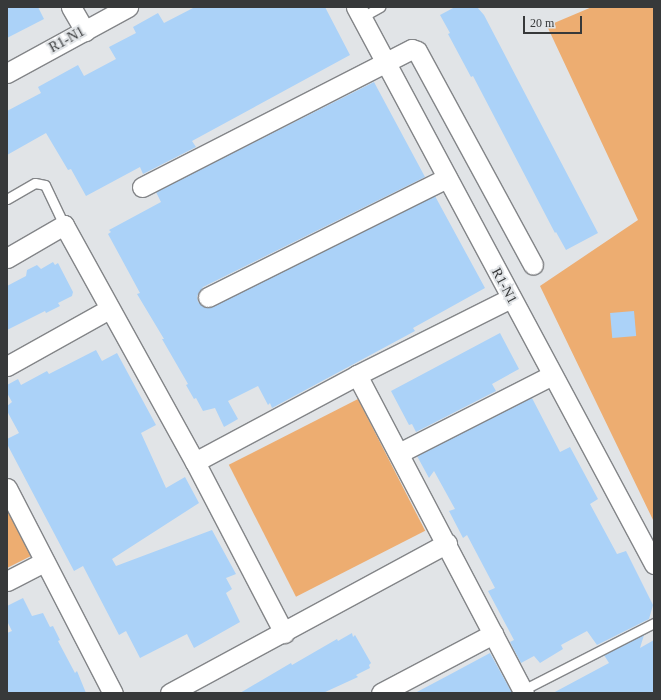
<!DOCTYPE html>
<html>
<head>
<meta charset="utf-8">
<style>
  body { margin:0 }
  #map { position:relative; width:661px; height:700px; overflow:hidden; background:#e1e4e7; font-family:"Times New Roman",serif }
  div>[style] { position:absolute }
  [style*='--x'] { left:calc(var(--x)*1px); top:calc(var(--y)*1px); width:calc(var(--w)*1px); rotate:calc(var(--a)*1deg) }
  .green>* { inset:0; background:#edad71; transform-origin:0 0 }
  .building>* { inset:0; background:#abd2f8; transform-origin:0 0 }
  .roads { filter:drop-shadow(1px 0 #838588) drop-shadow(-1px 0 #838588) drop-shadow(0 1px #838588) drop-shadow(0 -1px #838588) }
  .lane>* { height:9px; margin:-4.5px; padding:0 4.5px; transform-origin:4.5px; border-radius:4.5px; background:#fff }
  .street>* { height:19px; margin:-9.5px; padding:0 9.5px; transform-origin:9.5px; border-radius:9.5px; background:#fff }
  span { translate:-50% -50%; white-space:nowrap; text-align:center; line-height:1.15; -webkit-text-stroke:4px #e1e4e7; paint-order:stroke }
  .street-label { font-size:14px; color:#37393a }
  .frame { position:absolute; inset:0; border:8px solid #37393a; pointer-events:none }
  .scale { position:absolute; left:523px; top:16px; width:59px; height:18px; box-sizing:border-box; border:2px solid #37393a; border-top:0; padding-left:5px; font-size:12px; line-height:14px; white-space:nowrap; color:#37393a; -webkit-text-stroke:3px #e1e4e7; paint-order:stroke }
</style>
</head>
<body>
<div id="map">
  <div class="green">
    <i style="clip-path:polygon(592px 7px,654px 7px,654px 522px,540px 286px,638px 220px,547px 26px)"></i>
    <i style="left:358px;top:399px;width:148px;height:145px;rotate:63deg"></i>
    <i style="clip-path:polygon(7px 505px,33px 555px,7px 568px)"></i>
  </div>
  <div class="building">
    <i style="clip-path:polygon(7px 7px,38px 7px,44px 19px,7px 38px)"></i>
    <i style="clip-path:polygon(195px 7px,325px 7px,350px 55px,192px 141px,196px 147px,143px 174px,140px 167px,86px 196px,71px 169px,68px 170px,46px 133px,7px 155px,7px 111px,41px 93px,38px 87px,78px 65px,84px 76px,116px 59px,109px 47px,136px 33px,133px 27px,158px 13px,164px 23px)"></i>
    <i style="clip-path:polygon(455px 7px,477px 7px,484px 15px,598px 233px,566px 250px,556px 232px,555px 233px,473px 76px,471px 77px,448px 34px,450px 33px,440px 15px)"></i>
    <i style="clip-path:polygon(374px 82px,425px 177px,203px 287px,197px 296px,198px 302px,207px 308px,213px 307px,435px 196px,485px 288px,413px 328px,415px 331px,272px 408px,270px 403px,268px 405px,258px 386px,228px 401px,238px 419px,224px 427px,215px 408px,203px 411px,196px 398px,194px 399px,186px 385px,188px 384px,162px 339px,164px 339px,137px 294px,140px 293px,108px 234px,111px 232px,109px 230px,161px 202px,156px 192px)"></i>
    <i style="clip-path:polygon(53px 262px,55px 265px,58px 263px,73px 292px,72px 296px,58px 303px,60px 306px,46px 313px,45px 311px,7px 330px,7px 286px,26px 276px,27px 270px,37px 265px,41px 269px)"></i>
    <i style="left:634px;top:311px;width:25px;height:24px;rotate:85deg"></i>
    <i style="clip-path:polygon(500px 333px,519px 369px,492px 384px,496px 391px,416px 432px,412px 424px,409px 425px,391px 391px)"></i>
    <i style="clip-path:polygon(96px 350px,102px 361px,117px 353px,156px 425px,141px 433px,166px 488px,185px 477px,199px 503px,112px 559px,116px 566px,212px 530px,236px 574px,226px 578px,232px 589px,226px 593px,240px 622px,194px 648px,187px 634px,140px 658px,126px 631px,119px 635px,83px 566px,74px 571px,7px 444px,7px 439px,19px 433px,7px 411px,7px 406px,12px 402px,7px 393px,7px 385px,18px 379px,21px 385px,47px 371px,49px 374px)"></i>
    <i style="clip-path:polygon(532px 398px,560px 452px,570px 447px,598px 499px,590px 504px,617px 554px,626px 551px,653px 605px,649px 619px,597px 645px,587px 631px,561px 645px,563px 649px,540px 663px,534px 656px,521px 663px,510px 642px,514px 640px,488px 591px,495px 588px,467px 535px,463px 538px,449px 511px,455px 509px,434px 471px,429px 478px,417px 456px)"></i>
    <i style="clip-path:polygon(23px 598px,32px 616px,43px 613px,50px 627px,53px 626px,60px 640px,58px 641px,75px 673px,77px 671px,86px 693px,7px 693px,7px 633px,12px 631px,7px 621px,7px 606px)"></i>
    <i style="clip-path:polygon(352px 633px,353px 637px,355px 635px,371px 663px,369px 665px,370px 668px,356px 675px,358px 677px,323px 693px,240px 693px,291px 663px,292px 665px,337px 639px,338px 641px)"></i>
    <i style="clip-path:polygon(644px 635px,640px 648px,654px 640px,654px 693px,553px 693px,609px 663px,604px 655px)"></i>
    <i style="clip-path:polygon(490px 653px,512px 693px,415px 693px,449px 675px)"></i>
  </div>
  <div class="roads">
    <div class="lane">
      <i style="--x:362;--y:17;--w:21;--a:-29"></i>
      <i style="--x:7;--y:199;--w:32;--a:-30"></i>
      <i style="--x:35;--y:183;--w:10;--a:11"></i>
      <i style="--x:45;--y:185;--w:44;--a:64.6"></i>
      <i style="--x:523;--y:690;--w:147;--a:-27.1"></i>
    </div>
    <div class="street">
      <i style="--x:71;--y:7;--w:28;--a:60"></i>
      <i style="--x:356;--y:7;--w:632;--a:61.85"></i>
      <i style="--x:7;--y:73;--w:138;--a:-28.6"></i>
      <i style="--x:142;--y:187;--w:303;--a:-27.1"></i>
      <i style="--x:412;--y:49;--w:5;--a:22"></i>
      <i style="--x:417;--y:51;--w:243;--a:61.5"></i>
      <i style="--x:7;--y:258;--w:66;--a:-30.1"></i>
      <i style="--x:64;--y:225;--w:271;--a:61.1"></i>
      <i style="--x:195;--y:462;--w:193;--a:62.5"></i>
      <i style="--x:208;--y:297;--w:267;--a:-26.5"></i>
      <i style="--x:7;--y:366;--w:117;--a:-29.2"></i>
      <i style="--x:357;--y:375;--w:359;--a:62.3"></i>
      <i style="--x:399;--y:453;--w:172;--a:-27"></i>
      <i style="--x:195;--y:462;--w:184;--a:-28.2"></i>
      <i style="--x:357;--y:375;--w:172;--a:-26.6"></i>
      <i style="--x:7;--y:488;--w:231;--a:62.7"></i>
      <i style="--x:7;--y:581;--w:42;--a:-27.2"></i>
      <i style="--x:170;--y:693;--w:315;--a:-28.4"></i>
      <i style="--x:381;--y:693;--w:127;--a:-27.8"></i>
    </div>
  </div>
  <div class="street-label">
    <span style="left:67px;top:40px;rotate:-29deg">R1-N1</span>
    <span style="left:504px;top:286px;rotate:62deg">R1-N1</span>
  </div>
  <div class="frame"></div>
  <div class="scale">20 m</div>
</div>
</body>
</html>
